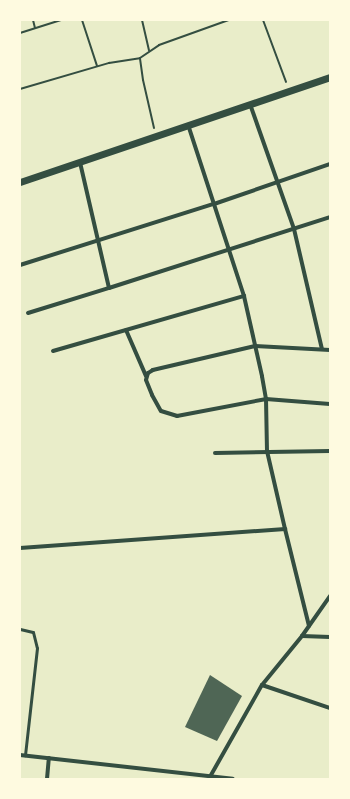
<!DOCTYPE html>
<html>
<head>
<meta charset="utf-8">
<style>
  body { margin:0 }
  #map { position:relative; width:350px; height:799px; overflow:hidden; background:#e9edc9; font-family:"Sofia Sans Condensed",sans-serif }
  div>[style] { position:absolute }
  [style*='--x'] { left:calc(var(--x)*1px); top:calc(var(--y)*1px); width:calc(var(--w)*1px); rotate:calc(var(--a)*1deg) }
  .building>* { inset:0; background:#4f6655 }
  .path>* { height:2px; margin:-1px; padding:0 1px; transform-origin:1px; border-radius:1px; background:#344e41 }
  .service>* { height:3px; margin:-1.5px; padding:0 1.5px; transform-origin:1.5px; border-radius:1.5px; background:#344e41 }
  .minor>* { height:4px; margin:-2px; padding:0 2px; transform-origin:2px; border-radius:2px; background:#344e41 }
  .tertiary>* { height:7px; margin:-3.5px; padding:0 3.5px; transform-origin:3.5px; border-radius:3.5px; background:#344e41 }
  span { translate:-50% -50%; white-space:nowrap; text-align:center; line-height:1.15; -webkit-text-stroke:3px #fefae0; paint-order:stroke }
  .frame { position:absolute; inset:0; border:21px solid #fefae0; pointer-events:none }
</style>
</head>
<body>
<div id="map">
  <div class="building">
    <i style="clip-path:polygon(210px 675px,242px 696px,217px 741px,185px 727px)"></i>
  </div>
  <div class="path">
    <i style="--x:33;--y:20;--w:8;--a:76"></i>
    <i style="--x:82;--y:20;--w:48;--a:71.9"></i>
    <i style="--x:142;--y:20;--w:31;--a:77"></i>
    <i style="--x:263;--y:20;--w:66;--a:69.6"></i>
    <i style="--x:20;--y:33;--w:43;--a:-17.6"></i>
    <i style="--x:20;--y:89;--w:93;--a:-16.3"></i>
    <i style="--x:109;--y:63;--w:31;--a:-9"></i>
    <i style="--x:154;--y:128;--w:49;--a:-102.9"></i>
    <i style="--x:143;--y:80;--w:22;--a:-98"></i>
    <i style="--x:140;--y:58;--w:23;--a:-34"></i>
    <i style="--x:159;--y:45;--w:74;--a:-19.7"></i>
  </div>
  <div class="service">
    <i style="--x:20;--y:629;--w:13;--a:13"></i>
    <i style="--x:33;--y:632;--w:16;--a:76"></i>
    <i style="--x:37;--y:648;--w:108;--a:96.4"></i>
  </div>
  <div class="minor">
    <i style="--x:250;--y:104;--w:133;--a:70.6"></i>
    <i style="--x:294;--y:229;--w:123;--a:76.9"></i>
    <i style="--x:20;--y:265;--w:203;--a:-17.5"></i>
    <i style="--x:214;--y:204;--w:123;--a:-19"></i>
    <i style="--x:109;--y:288;--w:232;--a:-17.8"></i>
    <i style="--x:28;--y:313;--w:85;--a:-17.2"></i>
    <i style="--x:109;--y:288;--w:129;--a:-103"></i>
    <i style="--x:126;--y:330;--w:50;--a:66.5"></i>
    <i style="--x:330;--y:350;--w:75;--a:-176.9"></i>
    <i style="--x:255;--y:346;--w:105;--a:166.8"></i>
    <i style="--x:153;--y:370;--w:6;--a:149"></i>
    <i style="--x:148;--y:373;--w:7;--a:106"></i>
    <i style="--x:146;--y:380;--w:16;--a:68"></i>
    <i style="--x:152;--y:395;--w:18;--a:61"></i>
    <i style="--x:161;--y:411;--w:17;--a:17"></i>
    <i style="--x:177;--y:416;--w:91;--a:-10.8"></i>
    <i style="--x:266;--y:399;--w:64;--a:4.5"></i>
    <i style="--x:53;--y:351;--w:199;--a:-16.1"></i>
    <i style="--x:215;--y:453;--w:115;--a:-1"></i>
    <i style="--x:285;--y:529;--w:100;--a:76.1"></i>
    <i style="--x:20;--y:548;--w:266;--a:-4.1"></i>
    <i style="--x:285;--y:529;--w:80;--a:-103"></i>
    <i style="--x:267;--y:451;--w:52;--a:-91.1"></i>
    <i style="--x:266;--y:399;--w:23;--a:-100"></i>
    <i style="--x:262;--y:376;--w:82;--a:-102.7"></i>
    <i style="--x:244;--y:296;--w:180;--a:-108.1"></i>
    <i style="--x:302;--y:636;--w:28;--a:2"></i>
    <i style="--x:262;--y:685;--w:72;--a:18.7"></i>
    <i style="--x:20;--y:755;--w:214;--a:6.4"></i>
    <i style="--x:211;--y:775;--w:103;--a:-60.5"></i>
    <i style="--x:262;--y:685;--w:63;--a:-50.8"></i>
    <i style="--x:302;--y:636;--w:49;--a:-55"></i>
    <i style="--x:47;--y:779;--w:21;--a:-85"></i>
  </div>
  <div class="tertiary">
    <i style="--x:20;--y:182;--w:327;--a:-18.7"></i>
  </div>
  <div class="frame"></div>
</div>
</body>
</html>
